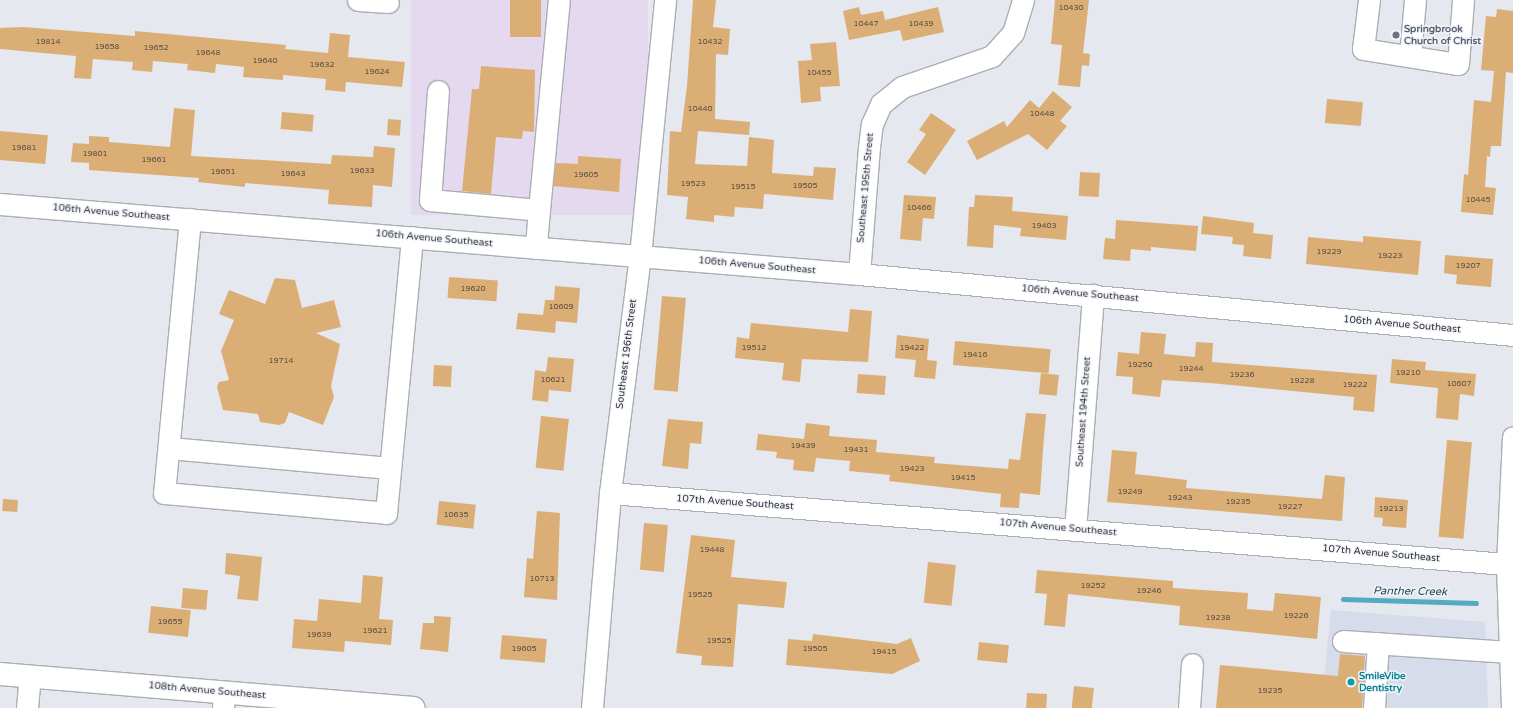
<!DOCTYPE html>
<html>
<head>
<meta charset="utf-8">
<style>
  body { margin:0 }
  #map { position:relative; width:1513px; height:708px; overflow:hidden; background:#e5e8ef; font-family:"Varela Round",sans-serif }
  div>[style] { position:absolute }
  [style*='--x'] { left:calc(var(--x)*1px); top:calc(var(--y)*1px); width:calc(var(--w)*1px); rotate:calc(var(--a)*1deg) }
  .built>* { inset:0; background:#d6dce9 }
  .industrial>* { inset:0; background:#e4d9ee; transform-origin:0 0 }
  .stream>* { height:4.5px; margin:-2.25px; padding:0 2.25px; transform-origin:2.25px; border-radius:2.25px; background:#53abc0 }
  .building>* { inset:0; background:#dbae76; transform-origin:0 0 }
  .roads { filter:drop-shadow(1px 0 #abaeb4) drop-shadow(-1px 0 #abaeb4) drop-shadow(0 1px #abaeb4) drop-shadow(0 -1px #abaeb4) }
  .minor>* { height:21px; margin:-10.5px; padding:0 10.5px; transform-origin:10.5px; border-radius:10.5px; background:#fff }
  .major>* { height:22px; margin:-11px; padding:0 11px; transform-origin:11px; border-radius:11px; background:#fff }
  .dots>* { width:11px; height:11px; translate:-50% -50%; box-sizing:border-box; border:2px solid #f2f5fc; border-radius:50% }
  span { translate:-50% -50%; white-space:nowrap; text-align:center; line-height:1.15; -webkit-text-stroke:3px #f2f5fc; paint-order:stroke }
  .number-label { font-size:8px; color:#5c5144 }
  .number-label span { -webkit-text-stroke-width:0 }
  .worship-label { font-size:10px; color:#5b616d; font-weight:700 }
  .left { translate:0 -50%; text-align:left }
  .street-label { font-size:10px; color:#313234 }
  .culture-label { font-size:10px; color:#0d838f; font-weight:700 }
  .water-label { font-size:11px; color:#204852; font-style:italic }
</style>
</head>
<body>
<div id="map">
  <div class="built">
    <i style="clip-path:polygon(1331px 610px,1485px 622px,1488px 708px,1321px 708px)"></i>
  </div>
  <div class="industrial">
    <i style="left:411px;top:0;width:237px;height:215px"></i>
  </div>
  <div class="stream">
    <i style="--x:1343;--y:599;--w:133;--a:1.7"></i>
  </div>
  <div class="building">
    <i style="left:510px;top:0;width:31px;height:37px"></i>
    <i style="clip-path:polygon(693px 0,716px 0,713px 27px,730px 29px,728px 55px,716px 54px,715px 119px,750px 122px,749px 135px,698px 131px,695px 164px,747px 166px,749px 137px,774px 140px,772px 173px,813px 176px,814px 167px,836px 168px,833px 200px,764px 194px,763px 209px,735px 207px,734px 217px,714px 215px,714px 222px,686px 219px,688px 197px,667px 195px,670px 131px,681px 132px,687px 86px)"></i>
    <i style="clip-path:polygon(1055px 0,1089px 0,1083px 53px,1090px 54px,1089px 66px,1082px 65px,1080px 87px,1058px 85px,1062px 45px,1051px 44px)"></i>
    <i style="clip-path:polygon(859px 7px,861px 15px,883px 11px,885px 20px,938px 7px,944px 32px,903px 41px,900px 30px,849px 40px,843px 11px)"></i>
    <i style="clip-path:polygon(1497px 9px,1513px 11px,1513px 73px,1506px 72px,1501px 146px,1491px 146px,1490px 157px,1487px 156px,1485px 187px,1496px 188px,1493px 215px,1461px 212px,1464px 174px,1468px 175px,1474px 100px,1491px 102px,1494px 71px,1481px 70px,1486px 16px,1496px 17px)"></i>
    <i style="clip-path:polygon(23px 27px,135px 36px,135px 31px,286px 45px,285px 49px,328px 53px,330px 33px,350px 35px,348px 57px,405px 62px,402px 87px,346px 82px,345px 92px,325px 90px,326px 79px,283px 75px,283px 80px,243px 77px,244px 67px,216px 64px,215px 73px,187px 70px,188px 64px,153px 61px,152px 72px,132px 70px,133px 62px,93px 59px,91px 79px,74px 78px,76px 56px,0 49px,0 28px)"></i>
    <i style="clip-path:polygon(836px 42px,840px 86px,820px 87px,821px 101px,801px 103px,798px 61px,812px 60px,810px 44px)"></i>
    <i style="clip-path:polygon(481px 66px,535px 70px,534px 132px,523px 131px,522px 139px,496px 137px,491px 194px,462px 191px,472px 89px,479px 89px)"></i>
    <i style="clip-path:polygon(1053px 91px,1072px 107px,1060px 121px,1067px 126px,1047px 150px,1028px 134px,977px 160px,967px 141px,1004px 121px,1007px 127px,1030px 100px,1039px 108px)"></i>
    <i style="left:1327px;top:99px;width:36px;height:24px;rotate:5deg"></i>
    <i style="clip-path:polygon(174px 108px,195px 110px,191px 156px,331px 164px,332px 155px,373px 157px,374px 146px,395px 148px,392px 187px,373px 185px,372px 207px,328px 204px,329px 190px,245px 183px,245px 187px,198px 182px,199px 178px,89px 170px,89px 163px,71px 162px,73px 143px,89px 144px,89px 136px,109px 137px,109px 142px,170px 147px)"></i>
    <i style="left:282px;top:112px;width:32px;height:17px;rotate:5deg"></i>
    <i style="clip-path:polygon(931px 113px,956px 130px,925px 175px,907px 162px,926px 134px,919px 130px)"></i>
    <i style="left:388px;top:119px;width:13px;height:16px;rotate:4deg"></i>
    <i style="left:0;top:131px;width:48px;height:29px;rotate:5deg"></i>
    <i style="clip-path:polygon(578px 156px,621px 159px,619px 192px,553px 186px,556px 163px,578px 164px)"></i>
    <i style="left:1080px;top:172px;width:20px;height:24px;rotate:3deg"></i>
    <i style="clip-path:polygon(904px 195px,936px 197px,934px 219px,923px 218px,921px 241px,900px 239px)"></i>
    <i style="clip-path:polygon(975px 195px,1013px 197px,1012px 211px,1068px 216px,1066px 240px,1020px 236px,1021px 228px,994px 225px,993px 248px,967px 246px,969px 207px,974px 207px)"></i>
    <i style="clip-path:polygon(1203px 216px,1254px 223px,1253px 233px,1273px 235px,1271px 259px,1243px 256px,1244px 245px,1232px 244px,1233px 237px,1201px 234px)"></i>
    <i style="clip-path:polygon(1116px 220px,1198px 226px,1196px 251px,1151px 247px,1151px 251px,1131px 249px,1130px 261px,1103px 259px,1105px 238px,1115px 239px)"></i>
    <i style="clip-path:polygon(1363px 236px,1421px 241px,1418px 275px,1306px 264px,1308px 237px,1363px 242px)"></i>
    <i style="clip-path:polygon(1445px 255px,1493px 259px,1491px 287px,1456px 284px,1457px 275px,1444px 273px)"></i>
    <i style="left:449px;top:277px;width:49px;height:21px;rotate:4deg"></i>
    <i style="clip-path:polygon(275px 278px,295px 280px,302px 308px,334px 300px,341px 327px,316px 333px,340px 344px,331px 386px,334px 397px,323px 425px,289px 412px,285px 423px,279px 425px,260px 422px,258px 414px,223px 410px,217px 387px,219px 382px,229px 380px,221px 351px,234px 320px,219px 314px,229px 290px,265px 304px)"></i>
    <i style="clip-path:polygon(555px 286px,580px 288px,577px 323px,556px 321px,555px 333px,516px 329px,518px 313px,543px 315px,545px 300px,554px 300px)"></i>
    <i style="left:662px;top:296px;width:24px;height:94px;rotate:5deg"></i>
    <i style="clip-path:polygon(850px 309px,872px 311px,868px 362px,802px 359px,800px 382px,782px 380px,784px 363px,735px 358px,737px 337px,749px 339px,751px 323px,848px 332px)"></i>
    <i style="clip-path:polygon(1141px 332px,1166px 334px,1164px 354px,1195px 357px,1196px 342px,1213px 343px,1212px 362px,1377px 375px,1374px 412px,1353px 410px,1354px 397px,1210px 383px,1162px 380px,1160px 397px,1132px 394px,1133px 377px,1116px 376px,1118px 352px,1139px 354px)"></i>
    <i style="clip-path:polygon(897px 335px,929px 339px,927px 360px,937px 361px,935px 379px,914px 377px,916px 360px,895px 358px)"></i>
    <i style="left:955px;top:341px;width:96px;height:24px;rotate:5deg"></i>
    <i style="clip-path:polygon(548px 357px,574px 359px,571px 392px,549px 390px,548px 402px,532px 400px,535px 370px,546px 372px)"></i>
    <i style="clip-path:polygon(1392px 359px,1426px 362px,1425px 370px,1476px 374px,1474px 396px,1460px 394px,1458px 420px,1436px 418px,1438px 388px,1390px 383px)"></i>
    <i style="left:434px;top:365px;width:18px;height:21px;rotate:3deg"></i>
    <i style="left:1041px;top:373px;width:18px;height:21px;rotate:6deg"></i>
    <i style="left:858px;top:374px;width:28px;height:19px;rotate:4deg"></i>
    <i style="clip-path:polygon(1026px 413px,1046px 414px,1043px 450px,1040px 495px,1020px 493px,1019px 508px,1000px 507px,1001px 494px,889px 481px,890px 475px,849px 471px,850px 461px,816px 458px,814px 472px,793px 470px,794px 460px,776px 458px,777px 452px,756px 450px,758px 434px,804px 439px,806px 423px,830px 426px,829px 436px,877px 440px,876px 452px,935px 457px,934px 463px,1008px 469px,1009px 459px,1020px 460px)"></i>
    <i style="left:541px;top:416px;width:28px;height:52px;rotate:6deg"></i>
    <i style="clip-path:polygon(668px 419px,703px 422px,701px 444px,690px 443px,688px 469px,662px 466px)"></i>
    <i style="left:1447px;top:440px;width:25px;height:97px;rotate:5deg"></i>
    <i style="clip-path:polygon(1112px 450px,1137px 452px,1135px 474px,1187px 480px,1186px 488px,1322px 499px,1325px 475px,1345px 477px,1342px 521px,1107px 502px)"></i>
    <i style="clip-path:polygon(1375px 497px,1408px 500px,1406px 528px,1382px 526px,1383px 518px,1374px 517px)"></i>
    <i style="left:3px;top:499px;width:15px;height:12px;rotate:4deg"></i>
    <i style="left:439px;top:501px;width:37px;height:24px;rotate:6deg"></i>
    <i style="clip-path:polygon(537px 511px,560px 513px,557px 600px,524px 597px,527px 558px,533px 559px)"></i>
    <i style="left:644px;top:523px;width:24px;height:47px;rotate:5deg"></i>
    <i style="clip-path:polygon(691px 535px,735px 540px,731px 577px,787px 582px,784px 608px,738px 604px,733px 667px,701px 665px,702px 656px,676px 653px)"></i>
    <i style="clip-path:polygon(226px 553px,262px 557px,258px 601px,237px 599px,240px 576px,225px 574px)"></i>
    <i style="left:928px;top:562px;width:28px;height:41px;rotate:6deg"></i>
    <i style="clip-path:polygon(1037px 570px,1173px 581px,1173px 588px,1248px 593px,1247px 609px,1273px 611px,1275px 593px,1321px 597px,1317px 639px,1179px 625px,1180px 606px,1068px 594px,1065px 627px,1044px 625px,1047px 594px,1035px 593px)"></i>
    <i style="clip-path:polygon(363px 575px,383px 577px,379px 619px,393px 620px,391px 645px,345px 641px,344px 652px,292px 648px,294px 619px,317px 621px,319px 599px,361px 603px)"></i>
    <i style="left:183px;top:588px;width:25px;height:20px;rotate:5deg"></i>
    <i style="left:151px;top:606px;width:40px;height:27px;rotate:6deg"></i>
    <i style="clip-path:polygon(434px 616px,451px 617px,448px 652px,420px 649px,423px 623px,434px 623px)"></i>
    <i style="clip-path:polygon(813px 634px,897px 644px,911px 638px,920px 661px,892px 674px,786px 665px,788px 639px,812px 641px)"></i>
    <i style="left:502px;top:635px;width:45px;height:24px;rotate:5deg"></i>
    <i style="left:979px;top:642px;width:30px;height:18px;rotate:6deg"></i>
    <i style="clip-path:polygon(1340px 654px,1365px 656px,1362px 708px,1216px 708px,1220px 665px,1338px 676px)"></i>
    <i style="left:1074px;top:686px;width:20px;height:22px;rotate:6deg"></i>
    <i style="left:1027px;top:693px;width:20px;height:15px;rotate:3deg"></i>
  </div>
  <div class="roads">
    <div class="minor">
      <i style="--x:358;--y:0;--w:30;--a:4"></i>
      <i style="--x:1369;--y:0;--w:49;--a:97"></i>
      <i style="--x:1363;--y:49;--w:96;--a:9"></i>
      <i style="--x:1458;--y:64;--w:64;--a:-85.5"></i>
      <i style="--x:1410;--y:56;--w:56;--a:-84.9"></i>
      <i style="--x:438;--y:91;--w:109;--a:94.2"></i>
      <i style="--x:430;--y:200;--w:109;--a:5.2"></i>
      <i style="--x:539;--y:210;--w:38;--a:95"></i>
      <i style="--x:0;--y:204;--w:862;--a:4.66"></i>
      <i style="--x:859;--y:274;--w:657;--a:5.33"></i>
      <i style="--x:539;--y:210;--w:211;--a:-84.6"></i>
      <i style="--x:190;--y:219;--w:275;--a:95.4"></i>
      <i style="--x:164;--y:493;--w:223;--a:5.1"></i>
      <i style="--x:386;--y:513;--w:277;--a:-84.6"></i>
      <i style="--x:859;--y:274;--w:127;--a:-85.5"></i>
      <i style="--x:869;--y:147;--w:23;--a:-83"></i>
      <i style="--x:872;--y:124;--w:22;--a:-66"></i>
      <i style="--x:881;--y:104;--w:27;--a:-39"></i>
      <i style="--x:902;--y:87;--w:95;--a:-19"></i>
      <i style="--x:992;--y:56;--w:31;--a:-48"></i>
      <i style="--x:1013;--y:33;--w:34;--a:-73"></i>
      <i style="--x:169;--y:448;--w:222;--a:5.2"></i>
      <i style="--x:610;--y:493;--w:900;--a:4.53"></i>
      <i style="--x:1075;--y:530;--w:236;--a:-85.6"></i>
      <i style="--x:1343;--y:641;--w:167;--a:3.8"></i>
      <i style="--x:27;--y:708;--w:32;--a:-85"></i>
      <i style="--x:223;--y:708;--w:16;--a:-86"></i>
      <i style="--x:592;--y:708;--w:216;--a:-85.2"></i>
      <i style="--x:610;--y:493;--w:239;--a:-82.8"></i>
      <i style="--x:640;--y:256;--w:257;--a:-84.4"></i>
      <i style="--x:1189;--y:708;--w:44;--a:-86.1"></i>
      <i style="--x:1374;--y:708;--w:65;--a:-86.5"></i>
      <i style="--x:1512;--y:708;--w:144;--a:-92"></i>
      <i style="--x:1507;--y:564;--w:127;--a:-87.3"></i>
    </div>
    <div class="major">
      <i style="--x:0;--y:674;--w:415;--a:4.7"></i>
    </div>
  </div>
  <div class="dots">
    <i style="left:1396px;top:35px;background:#6b7280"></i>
    <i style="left:1351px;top:682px;background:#0f9aa8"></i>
  </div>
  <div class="number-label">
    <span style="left:1071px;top:8px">10430</span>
    <span style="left:866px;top:24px">10447</span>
    <span style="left:921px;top:24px">10439</span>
    <span style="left:48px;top:42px">19814</span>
    <span style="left:710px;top:42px">10432</span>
    <span style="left:107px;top:47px">19658</span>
    <span style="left:156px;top:48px">19652</span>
    <span style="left:208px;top:53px">19648</span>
    <span style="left:265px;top:61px">19640</span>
    <span style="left:322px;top:65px">19632</span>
    <span style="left:377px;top:72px">19624</span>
    <span style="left:819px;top:73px">10455</span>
    <span style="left:700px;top:109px">10440</span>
    <span style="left:1042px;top:114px">10448</span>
    <span style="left:24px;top:148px">19681</span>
    <span style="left:95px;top:154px">19801</span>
    <span style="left:154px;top:160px">19661</span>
    <span style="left:362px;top:171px">19633</span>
    <span style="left:223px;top:172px">19651</span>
    <span style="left:293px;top:174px">19643</span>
    <span style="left:586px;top:175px">19605</span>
    <span style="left:693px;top:184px">19523</span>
    <span style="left:805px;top:186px">19505</span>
    <span style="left:743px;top:187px">19515</span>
    <span style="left:1478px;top:200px">10445</span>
    <span style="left:919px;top:208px">10466</span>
    <span style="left:1044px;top:226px">19403</span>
    <span style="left:1329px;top:252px">19229</span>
    <span style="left:1390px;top:256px">19223</span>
    <span style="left:1468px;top:266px">19207</span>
    <span style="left:473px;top:289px">19620</span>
    <span style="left:561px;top:307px">10609</span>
    <span style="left:754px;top:348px">19512</span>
    <span style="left:912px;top:348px">19422</span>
    <span style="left:975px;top:355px">19416</span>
    <span style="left:281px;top:361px">19714</span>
    <span style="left:1140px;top:365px">19250</span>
    <span style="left:1191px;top:369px">19244</span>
    <span style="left:1408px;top:373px">19210</span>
    <span style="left:1242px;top:375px">19236</span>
    <span style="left:553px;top:380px">10621</span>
    <span style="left:1302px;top:381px">19228</span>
    <span style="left:1459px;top:384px">10607</span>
    <span style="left:1355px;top:385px">19222</span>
    <span style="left:803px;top:446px">19439</span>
    <span style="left:856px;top:450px">19431</span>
    <span style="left:912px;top:469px">19423</span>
    <span style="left:963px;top:478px">19415</span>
    <span style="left:1130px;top:492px">19249</span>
    <span style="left:1180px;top:498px">19243</span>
    <span style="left:1238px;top:502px">19235</span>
    <span style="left:1290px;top:507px">19227</span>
    <span style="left:1391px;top:509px">19213</span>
    <span style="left:456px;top:515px">10635</span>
    <span style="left:712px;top:550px">19448</span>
    <span style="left:542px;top:579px">10713</span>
    <span style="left:1093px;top:586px">19252</span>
    <span style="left:1149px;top:591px">19246</span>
    <span style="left:700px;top:595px">19525</span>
    <span style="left:1296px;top:616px">19226</span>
    <span style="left:1218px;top:618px">19238</span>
    <span style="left:170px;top:622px">19655</span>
    <span style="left:375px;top:631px">19621</span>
    <span style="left:319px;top:635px">19639</span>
    <span style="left:719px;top:641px">19525</span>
    <span style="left:524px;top:649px">19605</span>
    <span style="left:815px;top:649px">19505</span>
    <span style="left:884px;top:652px">19415</span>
    <span style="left:1270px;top:691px">19235</span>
  </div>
  <div class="worship-label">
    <span class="left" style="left:1404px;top:35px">Springbrook<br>Church of Christ</span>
  </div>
  <div class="street-label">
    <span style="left:866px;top:188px;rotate:-85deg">Southeast 195th Street</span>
    <span style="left:111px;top:213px;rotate:5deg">106th Avenue Southeast</span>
    <span style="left:434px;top:239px;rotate:5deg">106th Avenue Southeast</span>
    <span style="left:757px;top:266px;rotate:5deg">106th Avenue Southeast</span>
    <span style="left:1080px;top:294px;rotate:5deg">106th Avenue Southeast</span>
    <span style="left:1402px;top:325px;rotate:5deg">106th Avenue Southeast</span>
    <span style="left:627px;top:354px;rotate:-83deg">Southeast 196th Street</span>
    <span style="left:1084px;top:412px;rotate:-86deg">Southeast 194th Street</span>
    <span style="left:735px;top:503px;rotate:4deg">107th Avenue Southeast</span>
    <span style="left:1058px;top:528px;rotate:5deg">107th Avenue Southeast</span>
    <span style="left:1381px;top:554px;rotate:5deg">107th Avenue Southeast</span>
    <span style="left:207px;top:691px;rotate:5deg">108th Avenue Southeast</span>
  </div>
  <div class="culture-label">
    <span class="left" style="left:1359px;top:682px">SmileVibe<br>Dentistry</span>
  </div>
  <div class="water-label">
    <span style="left:1410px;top:592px;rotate:1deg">Panther Creek</span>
  </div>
</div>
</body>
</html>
